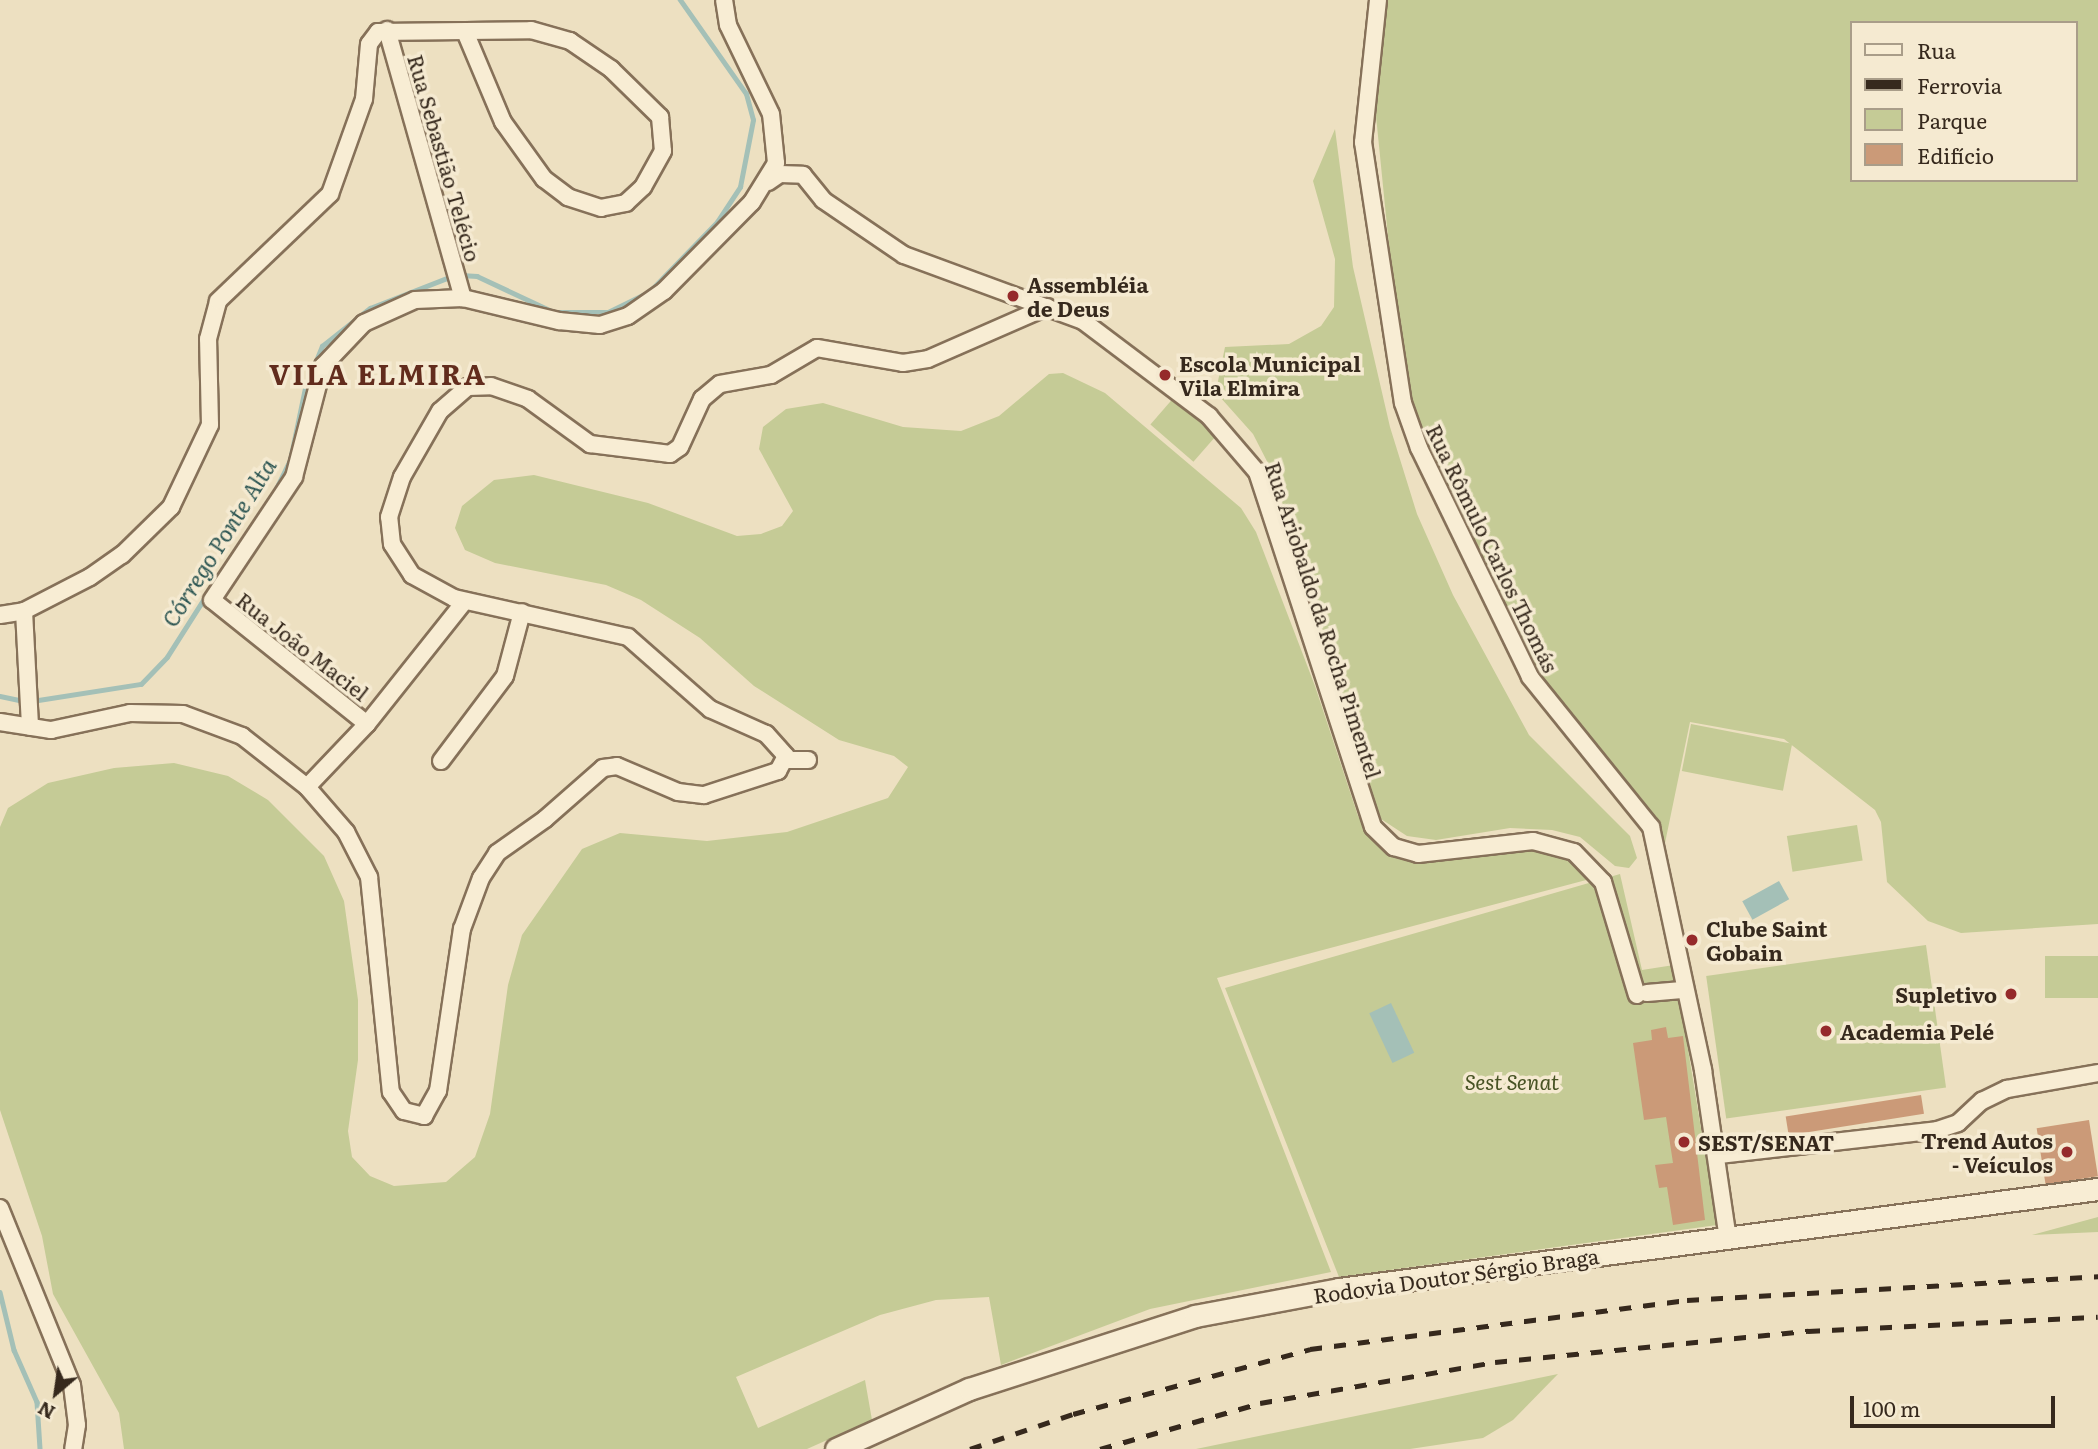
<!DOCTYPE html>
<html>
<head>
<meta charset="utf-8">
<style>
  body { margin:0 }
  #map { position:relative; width:2098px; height:1449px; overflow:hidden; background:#ede0c1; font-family:Literata,serif }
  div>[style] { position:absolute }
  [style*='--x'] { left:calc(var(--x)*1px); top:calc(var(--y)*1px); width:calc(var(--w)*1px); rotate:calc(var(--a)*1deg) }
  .green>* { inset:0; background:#c5cb96; transform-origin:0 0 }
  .water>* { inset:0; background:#a4c0b7; transform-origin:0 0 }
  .stream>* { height:4.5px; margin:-2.25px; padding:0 2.25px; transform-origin:2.25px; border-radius:2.25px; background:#a4c0b7 }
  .building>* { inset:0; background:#cb9a78; transform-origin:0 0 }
  .roads { filter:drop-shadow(2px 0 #867159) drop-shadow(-2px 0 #867159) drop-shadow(0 2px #867159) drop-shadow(0 -2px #867159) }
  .street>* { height:16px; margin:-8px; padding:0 8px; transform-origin:8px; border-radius:8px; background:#f8edd4 }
  .secondary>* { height:21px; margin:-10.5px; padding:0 10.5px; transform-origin:10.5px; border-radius:10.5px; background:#f8edd4 }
  .rail>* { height:4.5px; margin-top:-2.25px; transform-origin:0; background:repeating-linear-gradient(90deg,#36291d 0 12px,transparent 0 24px) }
  .dots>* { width:19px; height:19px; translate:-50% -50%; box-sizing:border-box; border:4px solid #f5ead1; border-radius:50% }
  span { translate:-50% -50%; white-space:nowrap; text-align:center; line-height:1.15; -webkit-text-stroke:7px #f5ead1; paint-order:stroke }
  .street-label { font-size:21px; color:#36291d }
  .poi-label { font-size:21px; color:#36291d; font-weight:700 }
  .left { translate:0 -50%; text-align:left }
  .right { translate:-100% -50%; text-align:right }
  .park-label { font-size:21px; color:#475324; font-style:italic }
  .water-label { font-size:23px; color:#2d5653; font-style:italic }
  .district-label { font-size:28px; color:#622c1d; font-weight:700; letter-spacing:2px }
  .legend { position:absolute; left:1850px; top:21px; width:228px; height:161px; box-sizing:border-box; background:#f5ead1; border:2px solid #a99d89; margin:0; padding:9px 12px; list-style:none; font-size:21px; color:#36291d }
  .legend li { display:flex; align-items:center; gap:14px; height:35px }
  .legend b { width:35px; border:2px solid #a99d89 }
  .north { position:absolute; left:21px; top:1358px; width:70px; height:70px; -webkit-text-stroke:5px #f5ead1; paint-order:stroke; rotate:209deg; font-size:19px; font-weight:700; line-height:28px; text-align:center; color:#36291d }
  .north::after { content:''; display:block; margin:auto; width:24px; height:32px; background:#36291d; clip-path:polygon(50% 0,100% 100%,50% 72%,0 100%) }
  .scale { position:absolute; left:1850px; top:1396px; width:205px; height:32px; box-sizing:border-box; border:4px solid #36291d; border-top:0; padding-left:9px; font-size:21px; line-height:24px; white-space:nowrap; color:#36291d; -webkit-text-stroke:5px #f5ead1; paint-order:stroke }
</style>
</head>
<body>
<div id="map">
  <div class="green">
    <i style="clip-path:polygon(evenodd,1387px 0,2098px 0,2098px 924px,1961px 933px,1928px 921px,1887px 882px,1881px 822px,1875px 810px,1784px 739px,1690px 722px,1665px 843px,1642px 799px,1546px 695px,1414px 419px,1398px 336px,1376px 116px,1387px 0,1851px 23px,2075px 23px,2075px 180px,1851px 180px,1851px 23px)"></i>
    <i style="clip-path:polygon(1335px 129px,1353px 267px,1390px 427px,1417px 514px,1453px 595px,1529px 735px,1630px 836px,1637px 858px,1629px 868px,1615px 866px,1580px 837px,1552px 830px,1510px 828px,1436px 840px,1407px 836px,1381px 819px,1362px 779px,1274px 475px,1253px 434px,1220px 397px,1217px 386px,1225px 347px,1289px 344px,1321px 326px,1334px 307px,1335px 259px,1313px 181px)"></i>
    <i style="clip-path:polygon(1063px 373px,1105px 393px,1241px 508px,1256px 532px,1315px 686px,1358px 816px,1374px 840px,1405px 860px,1535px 848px,1573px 857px,1590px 879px,1217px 978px,1331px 1272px,1150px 1309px,1001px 1365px,989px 1297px,936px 1300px,880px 1315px,736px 1377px,758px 1428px,865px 1380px,872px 1420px,807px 1449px,124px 1449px,119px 1413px,53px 1294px,42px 1236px,0 1110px,0 827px,8px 808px,48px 783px,114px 768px,174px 763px,228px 776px,268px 800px,324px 856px,344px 901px,358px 1000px,358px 1060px,348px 1131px,352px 1157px,370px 1176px,394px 1186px,446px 1182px,475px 1157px,490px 1114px,508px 985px,522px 935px,582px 849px,620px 833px,707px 841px,787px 832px,888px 798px,908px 767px,894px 756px,839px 740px,754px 686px,700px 638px,641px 600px,606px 585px,495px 563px,465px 550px,455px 528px,462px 506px,494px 480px,534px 475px,648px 503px,737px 536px,761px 534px,782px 526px,793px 511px,759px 449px,763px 427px,786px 409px,823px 403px,903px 427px,961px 431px,999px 416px,1049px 374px)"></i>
    <i style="left:1176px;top:395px;width:57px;height:39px;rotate:41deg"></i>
    <i style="left:1691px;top:724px;width:103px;height:48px;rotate:11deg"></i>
    <i style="left:1857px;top:825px;width:36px;height:71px;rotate:81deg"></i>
    <i style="clip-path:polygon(1620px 874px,1642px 970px,1674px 965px,1717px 1225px,1339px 1277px,1225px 988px)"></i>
    <i style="left:1926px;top:945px;width:144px;height:222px;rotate:82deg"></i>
    <i style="left:2098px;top:956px;width:42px;height:53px;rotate:90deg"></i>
    <i style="clip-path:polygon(2098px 1217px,2098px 1232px,2032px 1235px)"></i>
    <i style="clip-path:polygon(1558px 1374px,1513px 1420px,1483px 1438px,1410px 1449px,1196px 1449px)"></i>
  </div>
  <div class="water">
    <i style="left:1779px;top:881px;width:21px;height:42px;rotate:61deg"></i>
    <i style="left:1391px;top:1003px;width:55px;height:24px;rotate:65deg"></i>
  </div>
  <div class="stream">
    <i style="--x:460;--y:275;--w:17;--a:3"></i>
    <i style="--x:477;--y:276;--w:85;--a:25.1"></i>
    <i style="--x:554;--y:312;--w:54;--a:0"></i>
    <i style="--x:608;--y:312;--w:46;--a:-26"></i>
    <i style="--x:649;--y:292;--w:98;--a:-45.8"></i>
    <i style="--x:717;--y:222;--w:42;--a:-56.7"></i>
    <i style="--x:740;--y:187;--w:68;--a:-79"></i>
    <i style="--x:753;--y:120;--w:27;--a:-105"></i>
    <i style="--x:746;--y:94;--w:115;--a:-125.1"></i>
    <i style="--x:272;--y:497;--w:41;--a:-64.1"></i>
    <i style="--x:290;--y:460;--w:74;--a:-78.2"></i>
    <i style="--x:305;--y:388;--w:45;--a:-68"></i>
    <i style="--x:322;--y:346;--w:61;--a:-38.4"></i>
    <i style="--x:370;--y:308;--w:88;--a:-21.3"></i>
    <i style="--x:0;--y:696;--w:25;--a:12"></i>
    <i style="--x:32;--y:701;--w:110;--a:-8.9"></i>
    <i style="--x:141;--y:684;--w:37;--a:-46"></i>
    <i style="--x:167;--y:657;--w:75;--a:-57.6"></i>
    <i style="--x:0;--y:1292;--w:60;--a:76.4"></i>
    <i style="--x:14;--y:1350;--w:57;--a:66.1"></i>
    <i style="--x:37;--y:1402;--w:47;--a:86.3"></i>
  </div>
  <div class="building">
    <i style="clip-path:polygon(1666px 1027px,1668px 1038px,1683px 1036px,1705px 1220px,1673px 1225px,1667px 1187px,1659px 1188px,1655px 1165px,1673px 1163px,1666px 1117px,1644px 1120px,1633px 1043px,1652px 1040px,1651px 1030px)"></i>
    <i style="left:1921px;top:1095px;width:19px;height:137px;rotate:81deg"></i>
    <i style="left:2089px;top:1120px;width:57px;height:53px;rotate:81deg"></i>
  </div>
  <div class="roads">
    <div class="street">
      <i style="--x:1378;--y:0;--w:143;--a:96"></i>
      <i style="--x:1363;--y:142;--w:264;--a:81.3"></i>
      <i style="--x:1403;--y:403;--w:48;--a:70.4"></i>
      <i style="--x:1419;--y:448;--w:254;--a:64.1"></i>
      <i style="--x:1530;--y:677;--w:193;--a:51.1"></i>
      <i style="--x:1651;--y:827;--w:249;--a:77.9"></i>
      <i style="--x:1703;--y:1070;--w:171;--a:81.6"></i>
      <i style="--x:387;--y:30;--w:279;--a:74.2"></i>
      <i style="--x:768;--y:182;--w:14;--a:-34"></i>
      <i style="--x:780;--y:174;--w:23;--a:2"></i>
      <i style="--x:803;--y:175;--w:32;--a:51"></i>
      <i style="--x:823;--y:200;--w:98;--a:34.2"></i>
      <i style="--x:904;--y:255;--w:191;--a:20.2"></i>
      <i style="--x:1083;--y:321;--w:158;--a:37"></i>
      <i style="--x:1209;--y:416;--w:74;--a:49.4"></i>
      <i style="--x:1257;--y:472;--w:373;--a:71.9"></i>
      <i style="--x:1373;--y:827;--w:29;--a:44"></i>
      <i style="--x:1394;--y:847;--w:25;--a:16"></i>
      <i style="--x:1418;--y:854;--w:116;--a:-6.4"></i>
      <i style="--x:1533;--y:841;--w:42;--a:15"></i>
      <i style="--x:1574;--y:852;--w:42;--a:46"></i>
      <i style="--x:1603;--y:882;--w:118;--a:73.3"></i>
      <i style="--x:24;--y:611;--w:116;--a:87"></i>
      <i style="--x:0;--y:615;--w:24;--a:-9"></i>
      <i style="--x:24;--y:611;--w:74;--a:-27.3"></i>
      <i style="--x:90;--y:577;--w:39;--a:-35"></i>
      <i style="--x:122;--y:555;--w:69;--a:-44.4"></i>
      <i style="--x:171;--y:507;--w:91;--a:-64.6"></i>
      <i style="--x:210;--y:425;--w:86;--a:-91.3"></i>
      <i style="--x:208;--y:339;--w:39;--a:-75"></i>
      <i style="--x:218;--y:301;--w:155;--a:-43.7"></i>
      <i style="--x:330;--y:194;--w:101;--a:-70.3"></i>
      <i style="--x:364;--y:99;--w:55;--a:-84.8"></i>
      <i style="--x:369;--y:44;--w:15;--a:-53"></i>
      <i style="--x:378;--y:32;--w:153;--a:-0.7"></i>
      <i style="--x:531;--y:30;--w:41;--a:15.8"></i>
      <i style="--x:570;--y:41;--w:50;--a:34.3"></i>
      <i style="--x:611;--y:69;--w:69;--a:44.4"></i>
      <i style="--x:660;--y:117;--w:34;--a:85"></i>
      <i style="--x:663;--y:151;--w:41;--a:119.1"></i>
      <i style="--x:643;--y:187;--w:23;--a:137"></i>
      <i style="--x:626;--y:203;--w:25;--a:169"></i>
      <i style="--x:601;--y:208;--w:35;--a:-162"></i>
      <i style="--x:568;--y:197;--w:30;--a:-143"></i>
      <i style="--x:544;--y:179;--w:70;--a:-125.7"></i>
      <i style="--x:503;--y:122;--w:95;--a:-112.8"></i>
      <i style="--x:0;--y:722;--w:52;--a:8.9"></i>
      <i style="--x:51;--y:730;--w:81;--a:-12.1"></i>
      <i style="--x:130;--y:713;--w:53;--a:1.1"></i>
      <i style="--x:183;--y:714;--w:63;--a:20.4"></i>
      <i style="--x:242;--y:736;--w:83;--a:38.1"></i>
      <i style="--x:307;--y:787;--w:60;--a:49.1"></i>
      <i style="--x:346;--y:832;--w:51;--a:62.9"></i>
      <i style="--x:369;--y:877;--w:216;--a:84.2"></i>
      <i style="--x:391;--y:1092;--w:23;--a:56"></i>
      <i style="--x:404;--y:1111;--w:21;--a:14"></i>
      <i style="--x:424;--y:1116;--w:29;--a:-61"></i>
      <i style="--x:438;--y:1091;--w:164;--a:-81.6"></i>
      <i style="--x:462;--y:929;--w:54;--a:-69.6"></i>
      <i style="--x:481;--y:878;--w:30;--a:-57"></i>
      <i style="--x:497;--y:853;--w:59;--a:-35.3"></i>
      <i style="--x:545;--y:819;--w:77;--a:-41.3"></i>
      <i style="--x:603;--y:768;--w:14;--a:-8"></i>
      <i style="--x:617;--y:766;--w:66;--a:23.1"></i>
      <i style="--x:678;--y:792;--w:26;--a:7"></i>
      <i style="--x:704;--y:795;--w:78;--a:-18"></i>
      <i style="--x:778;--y:771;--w:17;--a:-62"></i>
      <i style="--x:786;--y:756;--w:30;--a:-132"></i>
      <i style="--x:766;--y:734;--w:61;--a:-155.9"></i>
      <i style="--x:710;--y:709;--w:109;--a:-138.7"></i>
      <i style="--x:628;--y:637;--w:178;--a:-167.4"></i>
      <i style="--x:454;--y:598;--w:48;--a:-151.3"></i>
      <i style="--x:412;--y:575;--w:37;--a:-123"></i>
      <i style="--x:392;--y:544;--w:27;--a:-96"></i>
      <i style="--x:389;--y:517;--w:42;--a:-72"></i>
      <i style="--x:402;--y:477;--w:76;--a:-60.1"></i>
      <i style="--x:440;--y:411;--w:37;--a:-41"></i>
      <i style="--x:468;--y:387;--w:23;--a:-2"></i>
      <i style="--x:491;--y:386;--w:39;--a:19"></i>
      <i style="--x:528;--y:399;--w:77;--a:36"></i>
      <i style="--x:590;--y:444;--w:81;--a:7.1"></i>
      <i style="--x:670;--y:454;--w:12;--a:-35"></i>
      <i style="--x:680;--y:447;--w:53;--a:-65.4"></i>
      <i style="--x:702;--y:399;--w:23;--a:-40"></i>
      <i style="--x:720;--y:384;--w:52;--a:-10"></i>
      <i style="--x:771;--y:375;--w:53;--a:-30.4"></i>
      <i style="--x:817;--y:348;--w:87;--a:9.9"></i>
      <i style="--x:903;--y:363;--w:25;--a:-9"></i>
      <i style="--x:928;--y:359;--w:130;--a:-23.6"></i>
      <i style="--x:367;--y:724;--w:198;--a:-141.3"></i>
      <i style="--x:212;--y:600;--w:148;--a:-56.3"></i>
      <i style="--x:294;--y:477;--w:115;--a:-75.4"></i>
      <i style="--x:323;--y:366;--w:59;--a:-46.4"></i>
      <i style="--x:364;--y:323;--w:56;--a:-24.3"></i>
      <i style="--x:415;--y:300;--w:48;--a:-2.4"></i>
      <i style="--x:463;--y:298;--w:99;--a:13.5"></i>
      <i style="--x:559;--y:321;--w:41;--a:5.6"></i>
      <i style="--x:600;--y:325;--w:29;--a:-18"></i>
      <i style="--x:628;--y:316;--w:44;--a:-34.8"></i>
      <i style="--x:664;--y:291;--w:125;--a:-45.3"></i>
      <i style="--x:752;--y:202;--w:46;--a:-58.4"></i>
      <i style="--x:776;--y:163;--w:49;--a:-95.8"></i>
      <i style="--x:771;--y:114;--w:99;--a:-115.8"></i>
      <i style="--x:728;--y:25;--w:25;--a:-99"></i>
      <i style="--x:785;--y:760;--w:23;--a:0"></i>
      <i style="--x:441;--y:761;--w:106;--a:-53"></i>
      <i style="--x:505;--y:676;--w:66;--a:-75.1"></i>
      <i style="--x:307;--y:787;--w:87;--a:-46.4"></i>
      <i style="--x:367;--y:724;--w:157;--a:-51.5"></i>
      <i style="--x:1647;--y:993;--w:38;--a:-5"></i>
      <i style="--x:1719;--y:1155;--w:219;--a:-6.5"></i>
      <i style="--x:1937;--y:1130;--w:22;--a:-18"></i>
      <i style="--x:1958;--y:1123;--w:33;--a:-43"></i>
      <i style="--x:1982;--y:1101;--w:28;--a:-26"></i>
      <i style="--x:2007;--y:1089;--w:92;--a:-10"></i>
      <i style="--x:0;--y:1208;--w:191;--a:67.9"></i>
      <i style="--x:72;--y:1385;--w:40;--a:82.9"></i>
      <i style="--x:77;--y:1425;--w:24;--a:99"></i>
    </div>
    <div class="secondary">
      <i style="--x:836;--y:1449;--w:146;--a:-24.3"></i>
      <i style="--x:969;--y:1389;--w:237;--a:-17.9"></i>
      <i style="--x:1195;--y:1316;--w:147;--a:-10.6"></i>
      <i style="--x:1339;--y:1289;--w:766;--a:-7.51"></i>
    </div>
  </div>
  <div class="rail">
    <i style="--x:970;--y:1449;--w:109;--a:-18.8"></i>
    <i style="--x:1073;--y:1414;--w:246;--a:-15.3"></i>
    <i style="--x:1310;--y:1349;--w:380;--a:-7.4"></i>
    <i style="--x:1687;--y:1300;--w:412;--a:-3.3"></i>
    <i style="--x:1100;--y:1449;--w:166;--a:-16"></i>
    <i style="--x:1260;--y:1403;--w:239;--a:-9.9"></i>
    <i style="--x:1495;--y:1362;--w:315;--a:-5.7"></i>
    <i style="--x:1808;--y:1331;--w:290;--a:-2.8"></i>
  </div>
  <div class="dots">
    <i style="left:1013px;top:296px;background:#952a2b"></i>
    <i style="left:1165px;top:375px;background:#952a2b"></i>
    <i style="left:1692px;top:940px;background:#952a2b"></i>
    <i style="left:2011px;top:994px;background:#952a2b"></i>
    <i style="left:1826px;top:1031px;background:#952a2b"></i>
    <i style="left:1684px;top:1142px;background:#952a2b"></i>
    <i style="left:2067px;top:1152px;background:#952a2b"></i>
  </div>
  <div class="street-label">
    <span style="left:445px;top:158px;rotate:74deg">Rua Sebastião Telécio</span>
    <span style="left:1493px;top:548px;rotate:64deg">Rua Rômulo Carlos Thomás</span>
    <span style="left:1324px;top:620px;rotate:72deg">Rua Ariobaldo da Rocha Pimentel</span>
    <span style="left:303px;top:646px;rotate:38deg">Rua João Maciel</span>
    <span style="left:1456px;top:1275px;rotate:-8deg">Rodovia Doutor Sérgio Braga</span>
  </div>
  <div class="poi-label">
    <span class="left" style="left:1027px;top:296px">Assembléia<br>de Deus</span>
    <span class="left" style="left:1179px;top:375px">Escola Municipal<br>Vila Elmira</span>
    <span class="left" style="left:1706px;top:940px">Clube Saint<br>Gobain</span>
    <span class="right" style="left:1997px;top:994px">Supletivo</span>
    <span class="left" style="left:1840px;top:1031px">Academia Pelé</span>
    <span class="right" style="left:2053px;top:1152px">Trend Autos<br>- Veículos</span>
    <span class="left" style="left:1698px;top:1142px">SEST/SENAT</span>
  </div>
  <div class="park-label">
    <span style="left:1512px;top:1081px">Sest Senat</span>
  </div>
  <div class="water-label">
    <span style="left:218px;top:542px;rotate:-58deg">Córrego Ponte Alta</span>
  </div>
  <div class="district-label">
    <span style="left:378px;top:373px">VILA ELMIRA</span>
  </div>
  <ul class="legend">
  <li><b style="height:9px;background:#f8edd4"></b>Rua</li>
  <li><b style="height:9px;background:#36291d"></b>Ferrovia</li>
  <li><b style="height:19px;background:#c5cb96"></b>Parque</li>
  <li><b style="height:19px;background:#cb9a78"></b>Edifício</li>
  </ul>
  <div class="north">N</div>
  <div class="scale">100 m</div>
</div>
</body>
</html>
